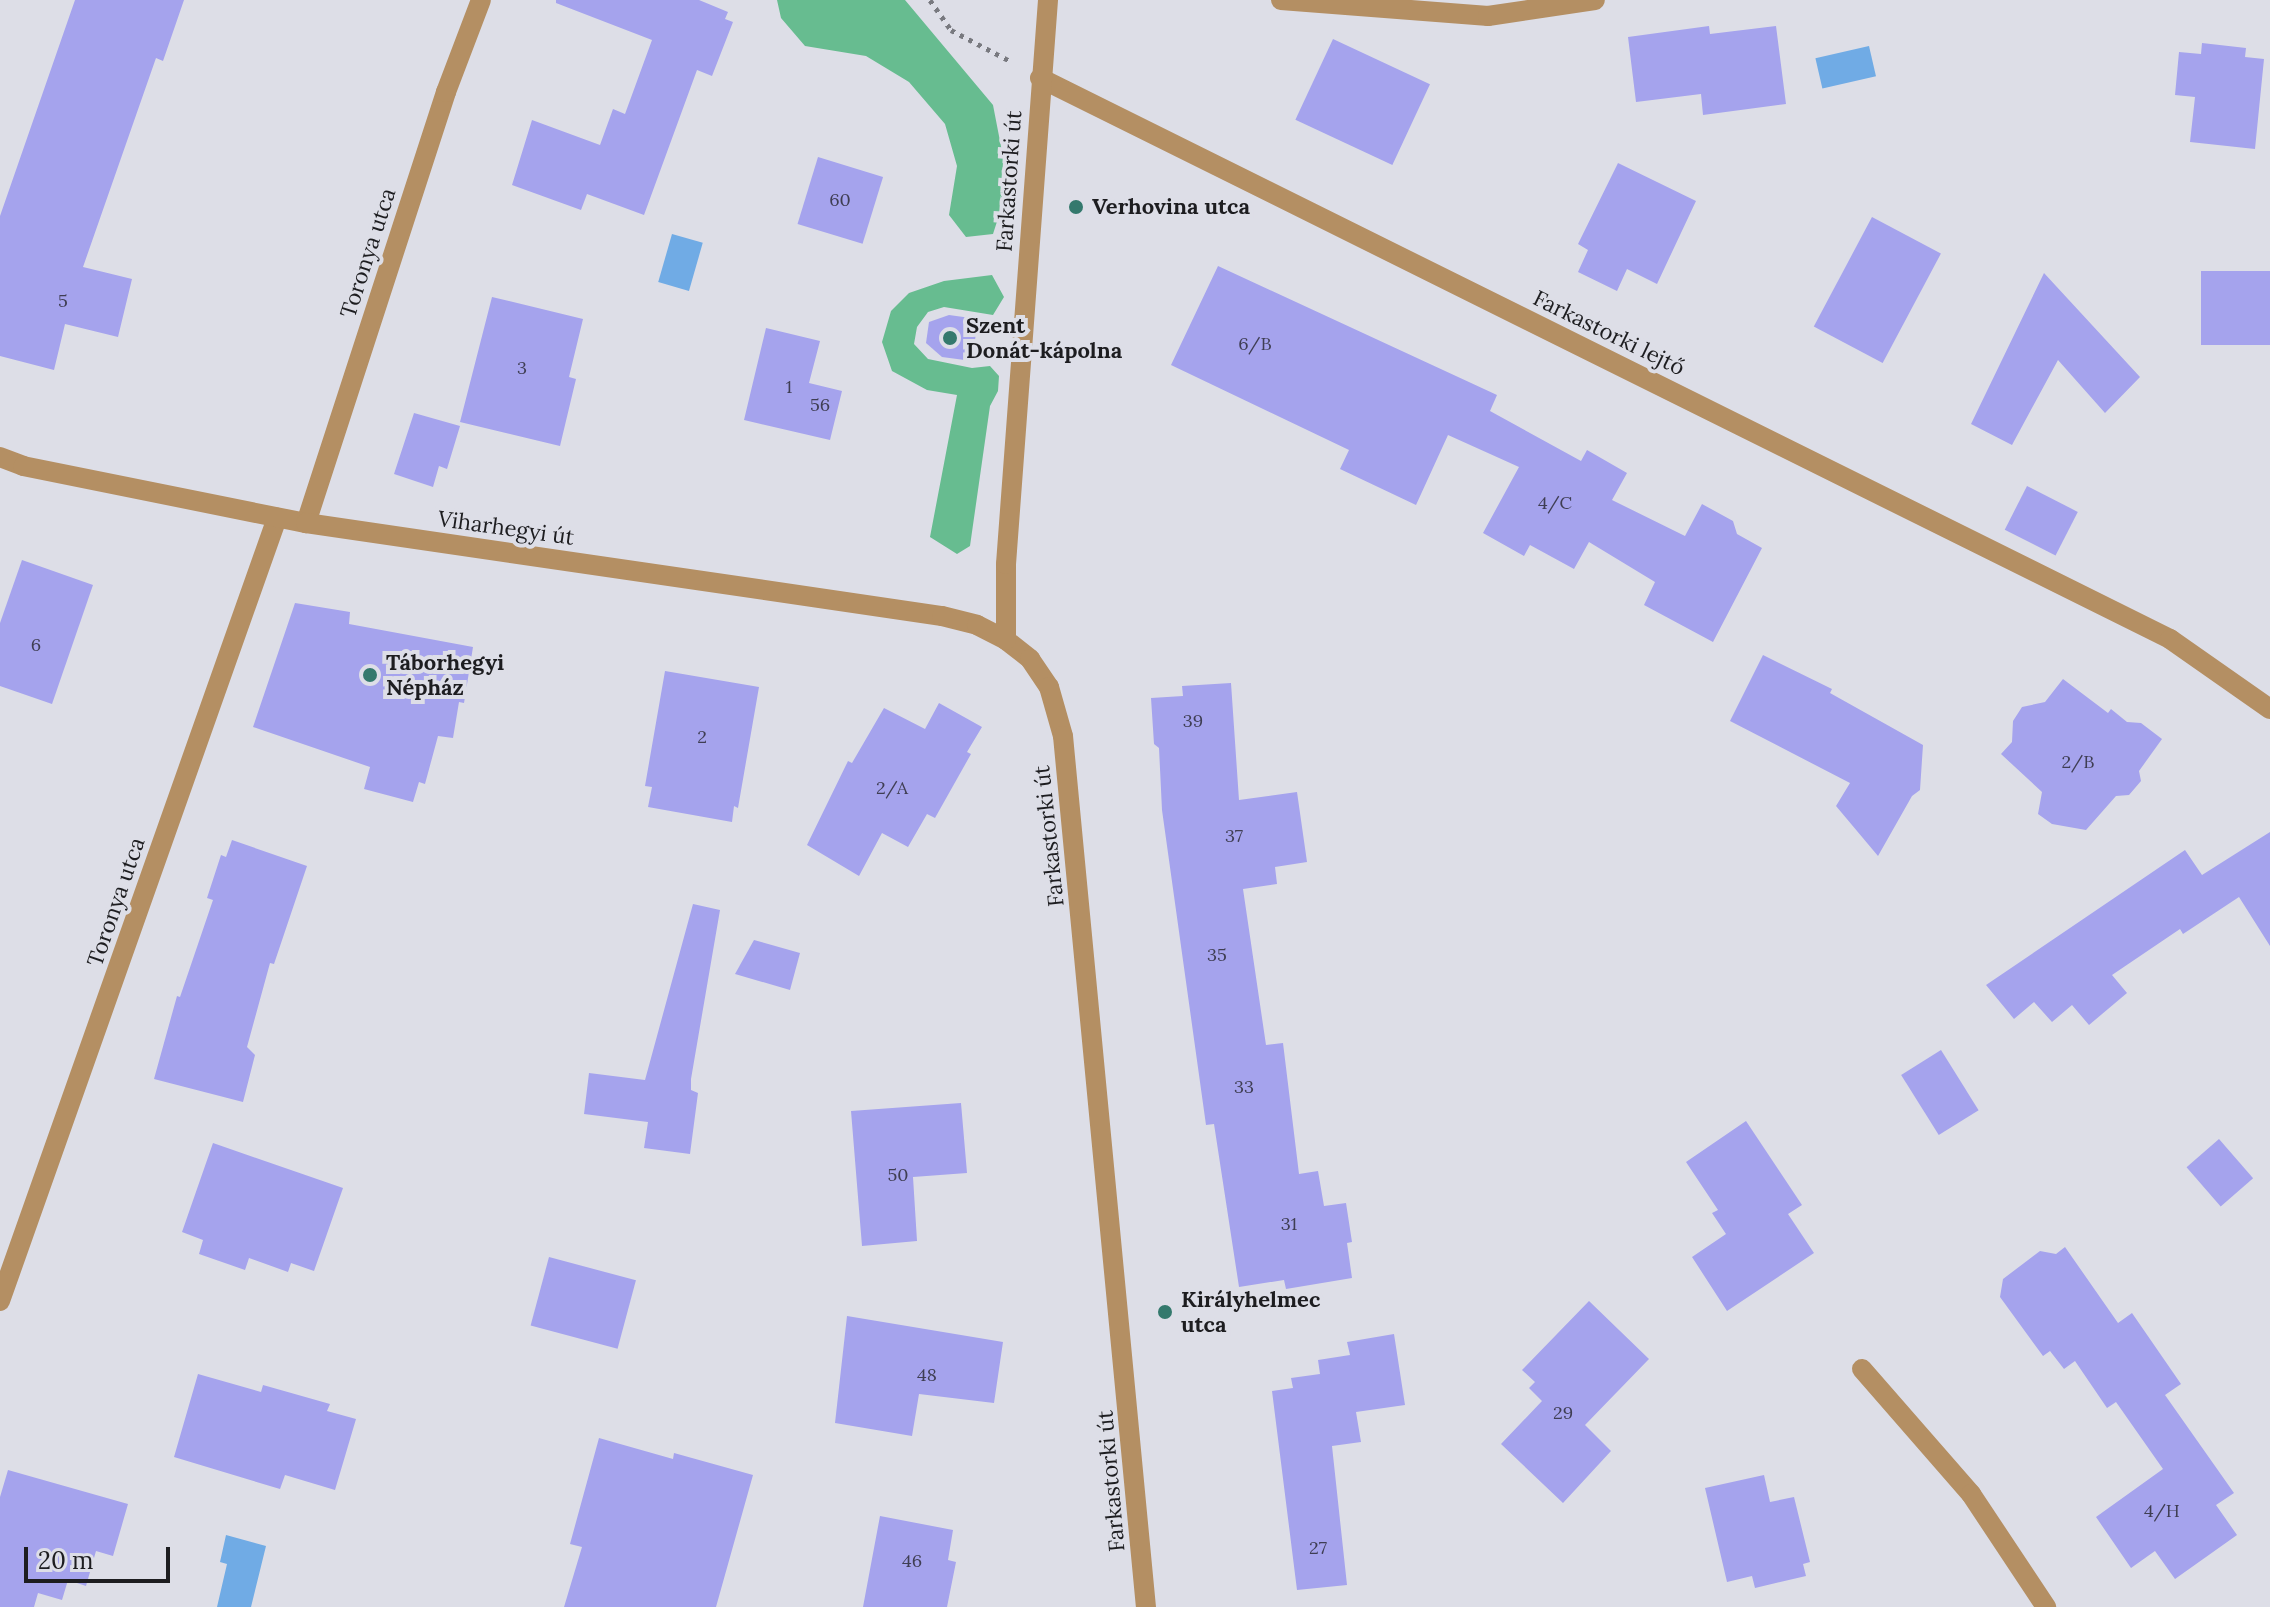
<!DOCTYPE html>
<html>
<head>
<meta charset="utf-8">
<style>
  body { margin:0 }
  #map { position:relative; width:2270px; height:1607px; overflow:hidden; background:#dddee7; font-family:Lora,serif }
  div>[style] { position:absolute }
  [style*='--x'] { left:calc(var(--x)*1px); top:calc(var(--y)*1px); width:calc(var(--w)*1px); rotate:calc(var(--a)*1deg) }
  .forest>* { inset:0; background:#67bc90 }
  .water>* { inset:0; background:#70abe5; transform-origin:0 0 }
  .building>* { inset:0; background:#a5a3ed; transform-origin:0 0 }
  .path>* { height:5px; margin-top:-2.5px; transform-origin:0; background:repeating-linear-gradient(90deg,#78797f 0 4px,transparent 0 10px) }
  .minor>* { height:20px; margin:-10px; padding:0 10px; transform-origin:10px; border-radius:10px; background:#b48f63 }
  .tertiary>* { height:20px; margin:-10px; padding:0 10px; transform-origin:10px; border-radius:10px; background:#b48f63 }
  .dots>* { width:22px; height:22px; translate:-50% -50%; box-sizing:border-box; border:4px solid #dddee7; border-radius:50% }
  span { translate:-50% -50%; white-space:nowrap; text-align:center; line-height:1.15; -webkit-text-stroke:8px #dddee7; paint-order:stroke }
  .number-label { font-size:18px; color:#3f3e53 }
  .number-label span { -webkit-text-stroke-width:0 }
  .street-label { font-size:22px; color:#1d1d20 }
  .poi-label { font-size:22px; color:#1d1d20; font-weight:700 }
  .left { translate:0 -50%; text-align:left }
  .scale { position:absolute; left:24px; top:1547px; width:146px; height:36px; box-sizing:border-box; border:4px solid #1d1d20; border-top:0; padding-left:10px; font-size:24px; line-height:28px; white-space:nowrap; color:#1d1d20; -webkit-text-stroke:6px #dddee7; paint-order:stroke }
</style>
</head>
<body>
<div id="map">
  <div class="forest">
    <i style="clip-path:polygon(777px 0,905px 0,993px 105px,1005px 167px,1002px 206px,993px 234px,966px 237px,949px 215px,957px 166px,945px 124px,909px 82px,866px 56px,805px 46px,781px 18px)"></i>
    <i style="clip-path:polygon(992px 275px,1004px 297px,993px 315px,944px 307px,928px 312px,917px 327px,914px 344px,928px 359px,972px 368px,990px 366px,999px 376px,998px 391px,990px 406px,970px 546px,957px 554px,930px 537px,957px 395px,927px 390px,892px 371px,882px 342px,891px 311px,909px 293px,944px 281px)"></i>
  </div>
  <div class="water">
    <i style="left:1869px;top:46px;width:31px;height:55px;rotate:77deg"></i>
    <i style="left:672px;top:234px;width:32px;height:50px;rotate:16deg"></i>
    <i style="clip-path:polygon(226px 1535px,266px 1546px,251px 1607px,217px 1607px,227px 1564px,220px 1562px)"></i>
  </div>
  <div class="building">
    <i style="clip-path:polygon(75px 0,184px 0,163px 61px,156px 58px,83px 267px,132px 279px,118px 337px,65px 324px,54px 370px,0 356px,0 216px)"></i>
    <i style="clip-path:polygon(556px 0,699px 0,728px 12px,725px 19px,733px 22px,712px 76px,697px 70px,644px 215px,587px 194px,581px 210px,512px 185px,532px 120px,600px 145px,613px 109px,625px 114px,652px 40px,556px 3px)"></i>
    <i style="clip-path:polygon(1709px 26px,1710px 34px,1776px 26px,1786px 104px,1703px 115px,1701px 94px,1636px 102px,1628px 37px)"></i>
    <i style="left:1333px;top:39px;width:107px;height:89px;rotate:25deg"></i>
    <i style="clip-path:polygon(2202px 43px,2246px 48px,2245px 57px,2264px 59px,2255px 149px,2190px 142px,2195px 97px,2175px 95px,2179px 52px,2201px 54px)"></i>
    <i style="left:818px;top:157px;width:68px;height:70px;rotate:17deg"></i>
    <i style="clip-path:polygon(1618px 163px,1696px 201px,1657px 284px,1627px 269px,1617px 291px,1578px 272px,1588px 250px,1578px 244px)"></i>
    <i style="left:1872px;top:217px;width:78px;height:124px;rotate:28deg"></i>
    <i style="clip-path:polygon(1218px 266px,1497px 395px,1490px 411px,1581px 461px,1587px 450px,1627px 473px,1612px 500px,1685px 536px,1702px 504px,1733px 521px,1737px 534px,1762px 548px,1713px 642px,1644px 605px,1655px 582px,1589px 542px,1574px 569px,1530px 545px,1524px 556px,1483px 533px,1519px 467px,1448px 435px,1416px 505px,1340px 469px,1349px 450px,1171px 365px)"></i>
    <i style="left:2201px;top:271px;width:69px;height:74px"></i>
    <i style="clip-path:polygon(2044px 273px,2140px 377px,2105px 413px,2058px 360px,2012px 445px,1971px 424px)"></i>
    <i style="clip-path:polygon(492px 297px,583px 319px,569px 377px,576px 379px,560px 446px,460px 422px)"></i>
    <i style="clip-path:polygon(949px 315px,978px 319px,972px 361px,942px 357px,926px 343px,929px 322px)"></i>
    <i style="clip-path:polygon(766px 328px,820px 341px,809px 383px,842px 391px,830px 440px,744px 420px)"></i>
    <i style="clip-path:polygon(414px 413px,460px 426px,447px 469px,439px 466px,433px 487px,394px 474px)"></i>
    <i style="left:2027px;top:486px;width:57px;height:49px;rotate:27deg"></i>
    <i style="clip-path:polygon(22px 560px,93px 585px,52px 704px,0 686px,0 623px)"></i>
    <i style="clip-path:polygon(295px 603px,350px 612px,349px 624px,473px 647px,464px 703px,459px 702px,453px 738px,438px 736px,425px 784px,419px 782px,413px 802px,364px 789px,370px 767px,253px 727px)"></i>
    <i style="clip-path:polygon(1763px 655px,1832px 689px,1830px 693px,1923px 745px,1920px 790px,1912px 796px,1878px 856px,1836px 806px,1850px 783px,1730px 721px)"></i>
    <i style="clip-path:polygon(665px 671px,759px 687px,738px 808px,734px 806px,732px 822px,648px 807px,652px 787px,645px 786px)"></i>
    <i style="clip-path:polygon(2063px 679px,2108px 713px,2111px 709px,2127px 722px,2141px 723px,2162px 739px,2139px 771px,2141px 781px,2129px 795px,2116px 796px,2086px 830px,2052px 824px,2038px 814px,2042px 792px,2001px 754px,2012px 742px,2013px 721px,2022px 707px,2045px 702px)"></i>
    <i style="clip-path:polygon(1231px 683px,1239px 800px,1297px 792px,1307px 862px,1275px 867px,1277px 884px,1243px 889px,1266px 1045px,1283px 1043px,1299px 1174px,1318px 1171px,1324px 1206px,1346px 1203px,1352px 1242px,1347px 1243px,1352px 1278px,1286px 1289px,1284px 1280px,1239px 1287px,1214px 1124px,1206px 1125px,1162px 810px,1159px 748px,1154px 744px,1151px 698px,1183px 696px,1182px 686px)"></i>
    <i style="clip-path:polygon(939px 703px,982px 727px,967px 752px,971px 754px,935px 818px,927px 814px,908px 847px,882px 833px,859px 876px,807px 845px,848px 761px,852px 763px,884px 708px,925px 729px)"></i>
    <i style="clip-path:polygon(2270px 832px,2270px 946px,2239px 897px,2183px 934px,2180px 929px,2112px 975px,2127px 993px,2089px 1025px,2072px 1005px,2052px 1022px,2034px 1002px,2014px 1019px,1986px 985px,2185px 850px,2202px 875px)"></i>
    <i style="clip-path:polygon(232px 840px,307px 866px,274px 964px,270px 963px,247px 1047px,255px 1055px,243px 1102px,154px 1079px,177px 996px,180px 997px,213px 900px,207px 898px,221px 855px,226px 857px)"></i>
    <i style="clip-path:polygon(693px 904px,720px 910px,691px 1079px,691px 1090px,698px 1093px,690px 1154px,644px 1148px,648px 1122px,584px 1114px,589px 1073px,645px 1080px)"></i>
    <i style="clip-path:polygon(754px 940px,800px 953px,790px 990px,735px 974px)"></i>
    <i style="left:1941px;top:1050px;width:71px;height:47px;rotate:58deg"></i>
    <i style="clip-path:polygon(961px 1103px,967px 1173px,913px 1177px,917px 1241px,862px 1246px,851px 1111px)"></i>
    <i style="clip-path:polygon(1746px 1121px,1802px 1205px,1788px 1214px,1814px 1253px,1727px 1311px,1692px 1257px,1726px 1234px,1712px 1213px,1718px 1210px,1686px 1162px)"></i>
    <i style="left:2219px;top:1139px;width:52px;height:43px;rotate:49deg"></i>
    <i style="clip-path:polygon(213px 1143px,343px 1188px,314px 1271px,291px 1263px,288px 1272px,249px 1258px,245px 1270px,199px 1254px,203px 1240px,182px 1232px)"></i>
    <i style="clip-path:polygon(2065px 1247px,2118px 1323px,2132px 1313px,2181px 1384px,2165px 1395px,2234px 1493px,2216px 1505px,2237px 1535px,2175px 1579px,2155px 1551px,2131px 1568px,2096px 1517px,2163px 1469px,2116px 1402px,2107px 1408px,2075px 1361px,2064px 1369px,2050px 1351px,2043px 1356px,2000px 1297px,2003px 1279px,2040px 1251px,2056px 1254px)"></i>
    <i style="left:549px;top:1257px;width:90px;height:71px;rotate:15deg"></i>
    <i style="clip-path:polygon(1589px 1301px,1649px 1359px,1585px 1425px,1611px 1451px,1563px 1503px,1501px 1444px,1542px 1401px,1529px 1388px,1535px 1382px,1522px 1370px)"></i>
    <i style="clip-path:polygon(847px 1316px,1003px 1342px,994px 1403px,919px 1394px,912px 1436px,835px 1423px)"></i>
    <i style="clip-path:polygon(1394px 1334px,1405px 1405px,1356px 1412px,1361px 1442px,1332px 1446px,1347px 1585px,1297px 1590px,1272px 1391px,1293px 1388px,1291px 1378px,1320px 1374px,1318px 1360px,1350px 1355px,1347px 1342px)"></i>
    <i style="clip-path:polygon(198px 1374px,261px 1392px,263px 1385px,330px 1404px,327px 1411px,356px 1419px,335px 1490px,285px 1475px,280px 1489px,174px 1457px)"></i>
    <i style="clip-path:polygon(599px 1438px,673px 1459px,674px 1453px,753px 1475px,716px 1607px,564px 1607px,582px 1547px,570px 1544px)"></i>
    <i style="clip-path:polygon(8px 1470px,128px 1504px,113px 1556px,96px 1551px,86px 1586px,68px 1580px,62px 1600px,38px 1593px,34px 1607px,0 1607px,0 1497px)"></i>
    <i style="clip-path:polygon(1764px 1475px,1770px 1502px,1794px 1497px,1810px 1562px,1803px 1564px,1806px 1576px,1755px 1588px,1752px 1576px,1727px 1582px,1705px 1488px)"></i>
    <i style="clip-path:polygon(880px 1516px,953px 1530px,948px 1560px,956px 1562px,947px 1607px,863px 1607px)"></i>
  </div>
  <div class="path">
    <i style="--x:930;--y:0;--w:37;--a:55"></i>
    <i style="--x:951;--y:30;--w:67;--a:27.7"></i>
  </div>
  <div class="minor">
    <i style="--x:1281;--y:0;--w:208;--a:4.4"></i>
    <i style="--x:1488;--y:16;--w:108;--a:-8.5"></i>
    <i style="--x:1040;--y:78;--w:1262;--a:26.4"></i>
    <i style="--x:2170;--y:639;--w:122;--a:35"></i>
    <i style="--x:306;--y:523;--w:453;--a:-72"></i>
    <i style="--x:446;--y:92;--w:98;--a:-69.2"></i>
    <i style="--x:0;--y:1301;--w:831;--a:-70.52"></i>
    <i style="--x:1862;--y:1369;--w:166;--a:48.9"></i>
    <i style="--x:1971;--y:1494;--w:136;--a:56.4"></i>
  </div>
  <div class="tertiary">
    <i style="--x:0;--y:457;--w:25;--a:21"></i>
    <i style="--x:23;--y:466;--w:289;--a:11.4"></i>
    <i style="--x:306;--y:523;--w:643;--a:8.32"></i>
    <i style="--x:942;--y:616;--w:36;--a:14"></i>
    <i style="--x:977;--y:625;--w:33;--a:27"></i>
    <i style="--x:1006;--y:640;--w:31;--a:38"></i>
    <i style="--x:1030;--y:659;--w:34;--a:56"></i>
    <i style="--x:1049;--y:687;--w:51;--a:74.1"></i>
    <i style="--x:1063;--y:736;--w:875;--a:84.56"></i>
    <i style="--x:1006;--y:640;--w:76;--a:-90"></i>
    <i style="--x:1006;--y:564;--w:566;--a:-85.74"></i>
  </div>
  <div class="dots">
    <i style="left:1076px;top:207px;background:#34796d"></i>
    <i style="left:950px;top:338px;background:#34796d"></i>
    <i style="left:370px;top:675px;background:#34796d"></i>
    <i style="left:1165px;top:1312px;background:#34796d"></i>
  </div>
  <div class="number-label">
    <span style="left:840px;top:200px">60</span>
    <span style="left:63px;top:301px">5</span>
    <span style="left:1255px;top:344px">6/B</span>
    <span style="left:522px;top:368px">3</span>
    <span style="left:789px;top:387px">1</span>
    <span style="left:820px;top:405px">56</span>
    <span style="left:1555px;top:503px">4/C</span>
    <span style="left:36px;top:645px">6</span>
    <span style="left:1193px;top:721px">39</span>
    <span style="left:702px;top:737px">2</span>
    <span style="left:2078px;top:762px">2/B</span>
    <span style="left:892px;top:788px">2/A</span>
    <span style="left:1234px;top:836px">37</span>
    <span style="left:1217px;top:955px">35</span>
    <span style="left:1244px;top:1087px">33</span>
    <span style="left:898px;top:1175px">50</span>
    <span style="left:1289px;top:1224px">31</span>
    <span style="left:927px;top:1375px">48</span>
    <span style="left:1563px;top:1413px">29</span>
    <span style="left:2162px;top:1511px">4/H</span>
    <span style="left:1318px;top:1548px">27</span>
    <span style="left:912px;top:1561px">46</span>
  </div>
  <div class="street-label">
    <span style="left:1009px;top:181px;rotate:-86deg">Farkastorki út</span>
    <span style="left:368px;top:253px;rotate:-72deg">Toronya utca</span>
    <span style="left:1609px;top:333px;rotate:26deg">Farkastorki lejtő</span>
    <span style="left:506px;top:528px;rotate:8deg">Viharhegyi út</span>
    <span style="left:1049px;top:836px;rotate:-96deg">Farkastorki út</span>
    <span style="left:116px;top:902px;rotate:-71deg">Toronya utca</span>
    <span style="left:1111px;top:1481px;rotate:-95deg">Farkastorki út</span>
  </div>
  <div class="poi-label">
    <span class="left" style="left:1092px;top:207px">Verhovina utca</span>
    <span class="left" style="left:966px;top:338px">Szent<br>Donát-kápolna</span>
    <span class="left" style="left:386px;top:675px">Táborhegyi<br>Népház</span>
    <span class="left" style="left:1181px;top:1312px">Királyhelmec<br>utca</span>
  </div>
  <div class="scale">20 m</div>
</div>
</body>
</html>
